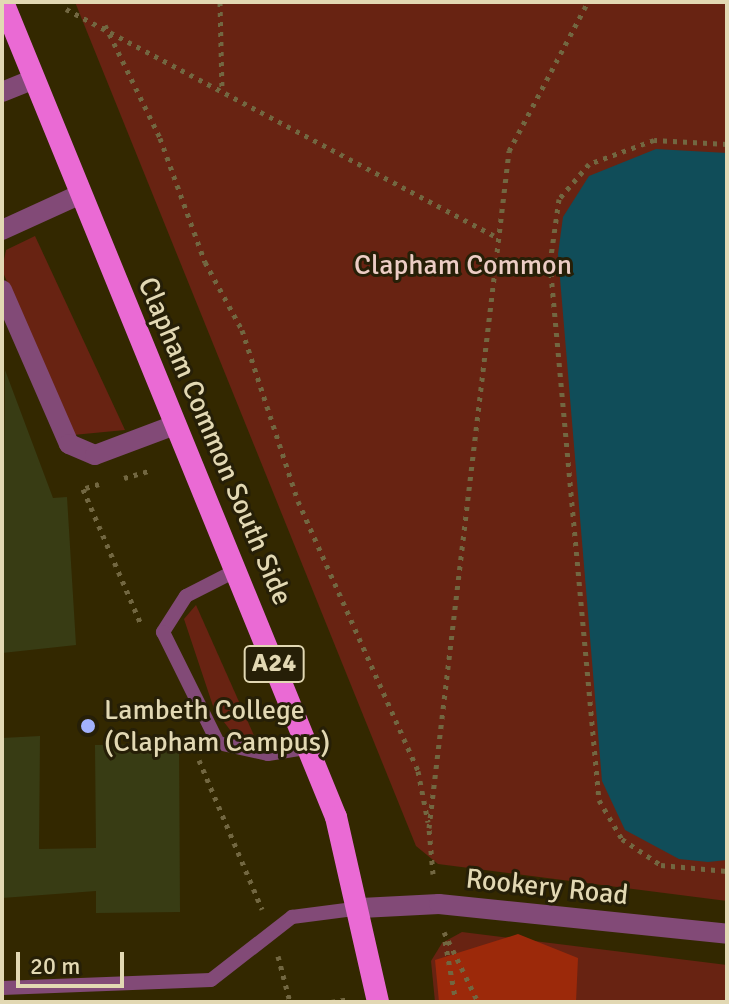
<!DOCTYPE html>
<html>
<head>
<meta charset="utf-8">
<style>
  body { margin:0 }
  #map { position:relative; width:729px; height:1004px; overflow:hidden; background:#332800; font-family:Signika,sans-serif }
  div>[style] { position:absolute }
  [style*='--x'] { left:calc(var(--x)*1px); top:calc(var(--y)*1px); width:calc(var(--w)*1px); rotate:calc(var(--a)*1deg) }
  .green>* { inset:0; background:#682312 }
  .forest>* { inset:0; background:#9c290a }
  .water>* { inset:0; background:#104d59 }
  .building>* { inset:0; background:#383c14 }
  .path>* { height:5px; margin-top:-2.5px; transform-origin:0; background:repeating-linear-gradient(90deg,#726741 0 4px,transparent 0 10px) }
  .service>* { height:14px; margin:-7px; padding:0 7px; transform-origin:7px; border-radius:7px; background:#824a77 }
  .minor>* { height:20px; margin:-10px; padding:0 10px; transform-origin:10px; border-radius:10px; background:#824a77 }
  .trunk>* { height:22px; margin:-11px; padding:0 11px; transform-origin:11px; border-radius:11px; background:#ea6ad4 }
  .dots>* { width:22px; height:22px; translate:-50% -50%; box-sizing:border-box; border:4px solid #261f07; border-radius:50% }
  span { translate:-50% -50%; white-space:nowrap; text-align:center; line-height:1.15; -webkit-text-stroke:6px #261f07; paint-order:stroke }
  .shield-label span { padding:2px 6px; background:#261f07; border:2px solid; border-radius:6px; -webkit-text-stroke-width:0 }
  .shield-label { font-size:26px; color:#e2d8b3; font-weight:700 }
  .park-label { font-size:28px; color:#eccdc5 }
  .street-label { font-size:28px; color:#e2d8b3 }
  .poi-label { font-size:28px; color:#e2d8b3 }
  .left { translate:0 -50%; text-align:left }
  .frame { position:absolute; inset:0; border:4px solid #e2d8b3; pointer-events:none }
  .scale { position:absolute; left:16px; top:952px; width:108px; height:36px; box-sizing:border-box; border:4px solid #e2d8b3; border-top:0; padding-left:10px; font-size:24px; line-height:28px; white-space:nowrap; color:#e2d8b3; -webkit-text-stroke:6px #261f07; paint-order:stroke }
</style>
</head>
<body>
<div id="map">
  <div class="green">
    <i style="clip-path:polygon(75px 2px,727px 2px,727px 901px,438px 864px,416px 846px)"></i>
    <i style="clip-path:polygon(35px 236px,125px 430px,73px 435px,2px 270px,6px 250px)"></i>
    <i style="clip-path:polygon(196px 605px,256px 740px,237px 739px,214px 709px,184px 619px)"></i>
    <i style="clip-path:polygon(462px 932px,727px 965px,727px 1002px,435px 1002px,431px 961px,442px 943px)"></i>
  </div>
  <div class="forest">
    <i style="clip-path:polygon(518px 934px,578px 958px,576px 1002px,439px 1002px,435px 960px)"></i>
  </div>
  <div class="water">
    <i style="clip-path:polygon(656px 149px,727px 153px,727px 860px,708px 862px,679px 859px,625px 830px,602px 781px,558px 254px,563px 217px,589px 176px)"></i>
  </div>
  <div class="building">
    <i style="clip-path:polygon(5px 370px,53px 498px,67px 497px,76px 645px,2px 653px)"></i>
    <i style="clip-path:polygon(40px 736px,39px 849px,96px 848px,95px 745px,179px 744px,180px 912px,96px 913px,96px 891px,2px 898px,2px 738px)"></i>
  </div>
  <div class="path">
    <i style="--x:220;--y:2;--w:86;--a:88.7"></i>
    <i style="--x:66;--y:9;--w:484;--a:27.9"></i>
    <i style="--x:105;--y:25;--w:126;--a:64"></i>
    <i style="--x:160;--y:138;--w:132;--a:70.1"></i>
    <i style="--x:205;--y:262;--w:77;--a:61.4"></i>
    <i style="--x:242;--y:330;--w:180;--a:71.9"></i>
    <i style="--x:298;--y:501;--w:295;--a:66"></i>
    <i style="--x:418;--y:771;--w:52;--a:78.9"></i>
    <i style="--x:727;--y:144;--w:73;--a:-176.9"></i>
    <i style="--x:654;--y:140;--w:69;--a:159.7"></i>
    <i style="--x:589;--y:164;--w:46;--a:130.6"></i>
    <i style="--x:559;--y:199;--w:65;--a:98"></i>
    <i style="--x:550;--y:263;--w:539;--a:84.79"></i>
    <i style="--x:599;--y:800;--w:45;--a:59.5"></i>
    <i style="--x:622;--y:839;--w:47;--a:33.7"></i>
    <i style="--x:661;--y:865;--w:66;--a:5.2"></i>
    <i style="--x:124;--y:478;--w:25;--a:-16"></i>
    <i style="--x:99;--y:484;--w:17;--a:163"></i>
    <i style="--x:83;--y:489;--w:145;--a:66.8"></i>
    <i style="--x:199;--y:760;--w:162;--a:67.1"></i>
    <i style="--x:433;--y:874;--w:46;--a:-95"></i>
    <i style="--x:429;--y:828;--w:682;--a:-83.26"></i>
    <i style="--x:509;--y:151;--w:169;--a:-62.1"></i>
    <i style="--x:444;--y:932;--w:78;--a:64.1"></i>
    <i style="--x:445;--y:941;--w:62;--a:79.8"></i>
    <i style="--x:278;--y:956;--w:48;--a:75.4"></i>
    <i style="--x:331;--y:1002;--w:19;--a:-9"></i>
  </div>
  <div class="service">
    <i style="--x:237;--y:570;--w:57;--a:153"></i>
    <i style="--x:186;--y:596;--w:43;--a:122.6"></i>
    <i style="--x:163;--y:632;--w:124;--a:63.6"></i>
    <i style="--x:218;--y:743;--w:51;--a:12.4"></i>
    <i style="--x:268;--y:754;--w:39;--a:-9"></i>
    <i style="--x:2;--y:988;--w:209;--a:-2.2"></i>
    <i style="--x:211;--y:980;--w:103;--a:-37.9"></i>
    <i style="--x:292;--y:917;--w:70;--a:-7.4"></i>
  </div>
  <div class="minor">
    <i style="--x:2;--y:92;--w:31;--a:-22"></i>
    <i style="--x:2;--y:230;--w:87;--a:-24.5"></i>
    <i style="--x:2;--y:290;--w:168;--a:66.5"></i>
    <i style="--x:69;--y:444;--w:28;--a:23"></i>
    <i style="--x:95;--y:455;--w:82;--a:-20.6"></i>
    <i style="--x:361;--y:908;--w:78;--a:-2.9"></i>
    <i style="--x:439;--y:904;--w:290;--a:5.9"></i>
  </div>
  <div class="trunk">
    <i style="--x:3;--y:2;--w:880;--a:67.78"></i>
    <i style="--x:336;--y:817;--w:190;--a:77.2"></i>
  </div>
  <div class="dots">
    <i style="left:88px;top:726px;background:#a3b2fd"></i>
  </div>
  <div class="shield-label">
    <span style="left:274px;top:664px">A24</span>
  </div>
  <div class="park-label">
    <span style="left:463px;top:265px">Clapham Common</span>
  </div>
  <div class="street-label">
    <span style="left:215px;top:441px;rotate:67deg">Clapham Common South Side</span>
    <span style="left:547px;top:887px;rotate:6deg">Rookery Road</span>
  </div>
  <div class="poi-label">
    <span class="left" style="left:104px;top:726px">Lambeth College<br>(Clapham Campus)</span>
  </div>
  <div class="frame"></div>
  <div class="scale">20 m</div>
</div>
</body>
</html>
